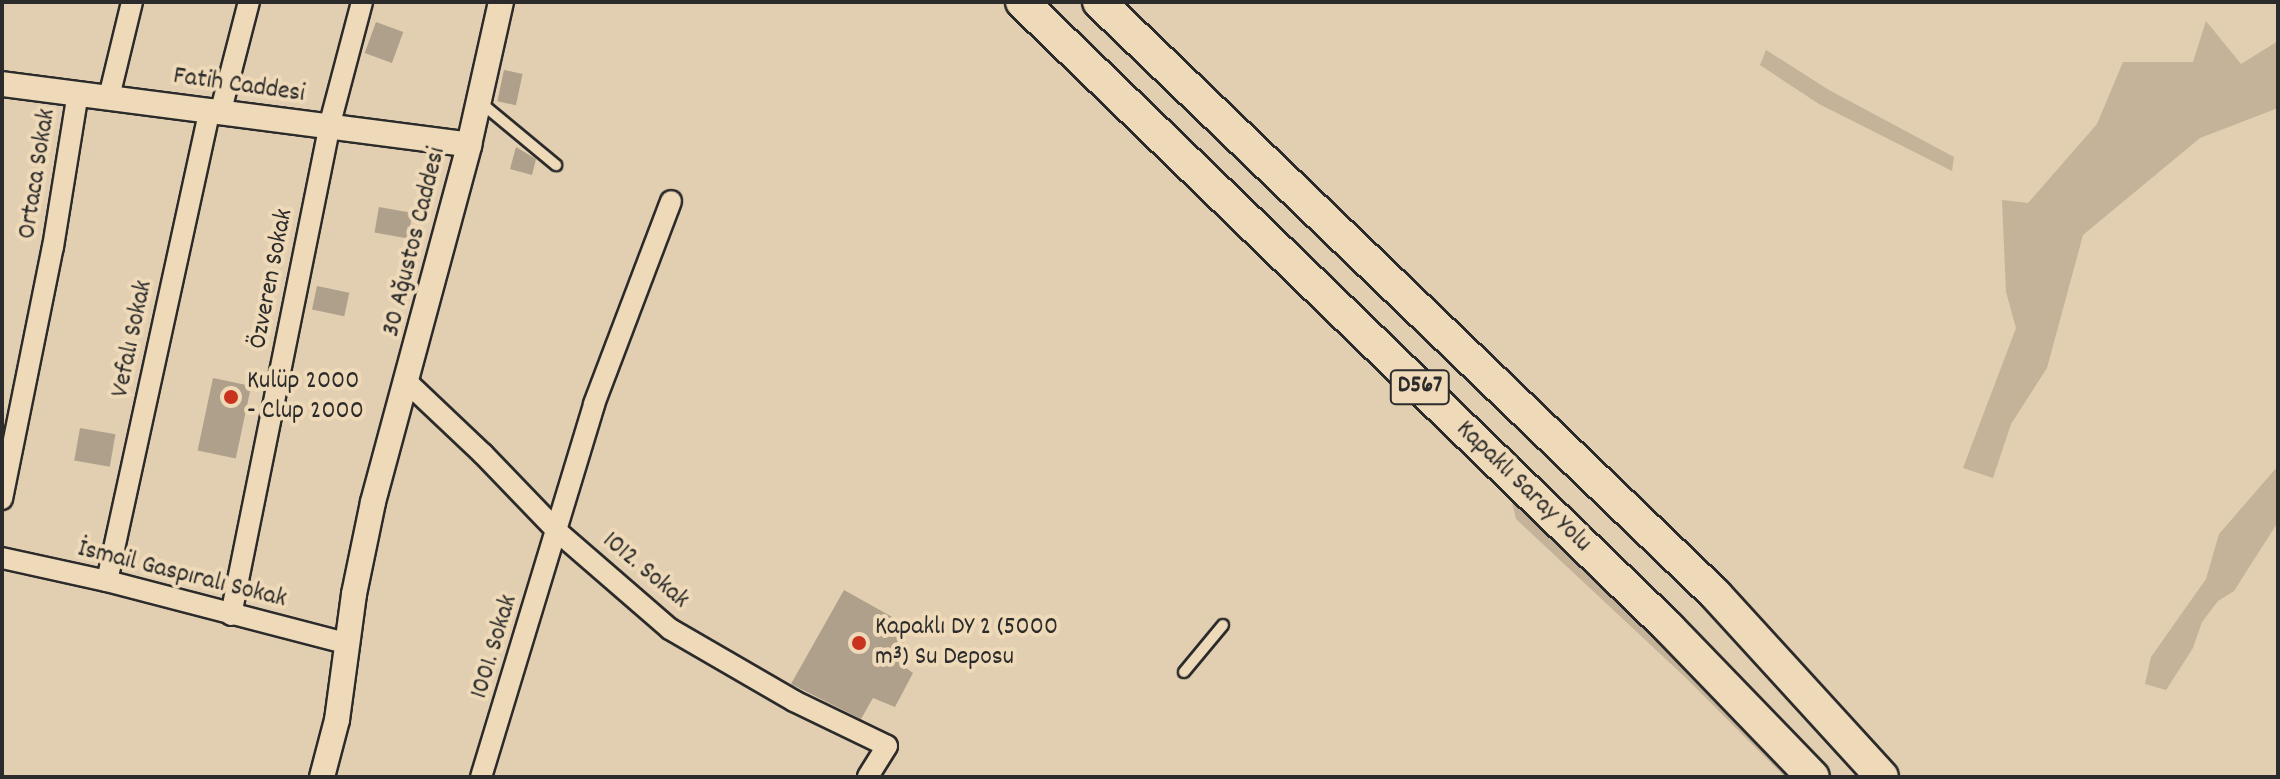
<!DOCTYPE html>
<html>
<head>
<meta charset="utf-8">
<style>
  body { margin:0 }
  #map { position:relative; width:2280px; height:779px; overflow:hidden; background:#e2ceb0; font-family:Dekko,sans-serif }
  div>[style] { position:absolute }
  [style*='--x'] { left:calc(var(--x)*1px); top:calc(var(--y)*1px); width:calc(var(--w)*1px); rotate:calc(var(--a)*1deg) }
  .green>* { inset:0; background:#c4b399 }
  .building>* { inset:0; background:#afa08b; transform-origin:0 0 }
  .roads { filter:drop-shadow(2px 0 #2b2b2b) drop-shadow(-2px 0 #2b2b2b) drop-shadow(0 2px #2b2b2b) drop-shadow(0 -2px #2b2b2b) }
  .service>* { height:10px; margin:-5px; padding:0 5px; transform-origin:5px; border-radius:5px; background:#eed9b8 }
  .minor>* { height:20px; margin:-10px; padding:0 10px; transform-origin:10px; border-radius:10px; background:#eed9b8 }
  .tertiary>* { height:24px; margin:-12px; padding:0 12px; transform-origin:12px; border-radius:12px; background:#eed9b8 }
  .trunk>* { height:32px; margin:-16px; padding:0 16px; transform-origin:16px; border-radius:16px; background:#eed9b8 }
  .dots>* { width:22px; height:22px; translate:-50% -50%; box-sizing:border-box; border:4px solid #eed9b8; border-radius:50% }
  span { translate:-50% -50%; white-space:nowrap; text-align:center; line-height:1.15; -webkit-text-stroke:8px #eed9b8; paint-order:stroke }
  .shield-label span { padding:2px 6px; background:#eed9b8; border:2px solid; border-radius:6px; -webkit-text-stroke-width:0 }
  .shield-label { font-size:24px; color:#2b2b2b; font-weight:700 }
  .street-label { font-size:26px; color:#2b2b2b }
  .poi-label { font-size:26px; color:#2b2b2b }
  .left { translate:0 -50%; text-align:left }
  .frame { position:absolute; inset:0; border:4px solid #2b2b2b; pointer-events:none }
</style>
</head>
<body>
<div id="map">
  <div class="green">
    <i style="clip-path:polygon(2206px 21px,2241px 64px,2278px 41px,2278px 108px,2200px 138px,2083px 235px,2047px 368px,2011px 424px,1993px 478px,1963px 468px,2016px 328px,2006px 292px,2002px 200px,2028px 203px,2097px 124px,2123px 62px,2193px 62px)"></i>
    <i style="clip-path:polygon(1766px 50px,1829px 90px,1954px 157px,1952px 171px,1819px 104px,1760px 65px)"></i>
    <i style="clip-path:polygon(1374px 364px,1803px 777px,1785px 777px,1686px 678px,1516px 519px,1511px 498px)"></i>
    <i style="clip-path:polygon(2278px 466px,2278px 522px,2234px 591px,2218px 601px,2202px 622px,2193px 648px,2166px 690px,2145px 684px,2151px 657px,2206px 579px,2219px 534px)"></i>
  </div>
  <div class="building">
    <i style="left:376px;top:22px;width:29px;height:33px;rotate:20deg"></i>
    <i style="left:504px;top:70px;width:19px;height:32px;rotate:12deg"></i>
    <i style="clip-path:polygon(516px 147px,536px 159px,532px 175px,510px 169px)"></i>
    <i style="left:379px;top:207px;width:34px;height:26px;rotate:10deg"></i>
    <i style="left:317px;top:286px;width:33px;height:24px;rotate:12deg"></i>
    <i style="left:213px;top:378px;width:39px;height:74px;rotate:12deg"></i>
    <i style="left:80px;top:428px;width:36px;height:33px;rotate:10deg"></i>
    <i style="clip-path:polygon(844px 590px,912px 628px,894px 659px,913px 673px,895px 707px,873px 698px,861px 719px,791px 684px)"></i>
  </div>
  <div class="roads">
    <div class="service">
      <i style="--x:480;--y:102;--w:99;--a:39.7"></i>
      <i style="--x:1184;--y:672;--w:61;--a:-50.3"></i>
    </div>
    <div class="minor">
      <i style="--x:109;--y:97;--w:98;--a:-76.4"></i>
      <i style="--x:221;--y:110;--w:112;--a:-75.5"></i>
      <i style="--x:408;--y:383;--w:103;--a:43.4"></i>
      <i style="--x:483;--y:454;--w:108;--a:46.1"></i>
      <i style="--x:558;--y:532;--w:148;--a:40.9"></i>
      <i style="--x:670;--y:629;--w:143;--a:30.1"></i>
      <i style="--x:794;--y:701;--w:103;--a:25.8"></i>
      <i style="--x:887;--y:746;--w:36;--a:122"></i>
      <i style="--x:2;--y:499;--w:257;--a:-78.6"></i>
      <i style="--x:53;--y:247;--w:156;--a:-80.8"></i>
      <i style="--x:2;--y:558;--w:107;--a:12.4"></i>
      <i style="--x:107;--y:581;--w:250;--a:14.6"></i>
      <i style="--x:107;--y:581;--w:483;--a:-77.7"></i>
      <i style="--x:231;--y:615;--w:498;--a:-78.6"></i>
      <i style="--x:329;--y:127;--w:129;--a:-75.2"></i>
      <i style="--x:481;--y:777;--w:390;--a:-73.1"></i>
      <i style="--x:594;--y:404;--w:217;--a:-69.2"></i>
    </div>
    <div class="tertiary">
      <i style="--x:2;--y:84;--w:471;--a:7.4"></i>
      <i style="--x:322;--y:777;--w:59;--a:-75.3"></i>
      <i style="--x:337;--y:720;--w:127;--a:-82.3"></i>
      <i style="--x:354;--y:594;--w:94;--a:-78.3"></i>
      <i style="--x:373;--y:502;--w:370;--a:-74.9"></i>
      <i style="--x:469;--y:145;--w:147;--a:-77.4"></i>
    </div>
    <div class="trunk">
      <i style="--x:1022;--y:2;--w:900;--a:44.05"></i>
      <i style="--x:1669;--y:628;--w:207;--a:46"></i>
      <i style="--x:1099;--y:2;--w:856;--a:43.86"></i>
      <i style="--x:1716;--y:595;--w:246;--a:47.6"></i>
    </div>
  </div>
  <div class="dots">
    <i style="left:231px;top:397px;background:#c8321e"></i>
    <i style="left:859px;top:643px;background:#c8321e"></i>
  </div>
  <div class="shield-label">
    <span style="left:1420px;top:387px">D567</span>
  </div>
  <div class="street-label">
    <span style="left:239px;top:86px;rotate:8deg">Fatih Caddesi</span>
    <span style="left:38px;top:174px;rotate:-81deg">Ortaca Sokak</span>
    <span style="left:415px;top:242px;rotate:-76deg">30 Ağustos Caddesi</span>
    <span style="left:272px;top:279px;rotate:-79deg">Özveren Sokak</span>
    <span style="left:133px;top:339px;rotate:-78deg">Vefalı Sokak</span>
    <span style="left:1523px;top:487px;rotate:44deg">Kapaklı Saray Yolu</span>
    <span style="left:645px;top:571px;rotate:40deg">1012. Sokak</span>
    <span style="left:182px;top:575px;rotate:14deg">İsmail Gaspıralı Sokak</span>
    <span style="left:495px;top:647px;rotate:-73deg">1001. Sokak</span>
  </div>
  <div class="poi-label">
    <span class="left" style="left:247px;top:397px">Kulüp 2000<br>- Clup 2000</span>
    <span class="left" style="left:875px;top:643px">Kapaklı DY 2 (5000<br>m³) Su Deposu</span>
  </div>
  <div class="frame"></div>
</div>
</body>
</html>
